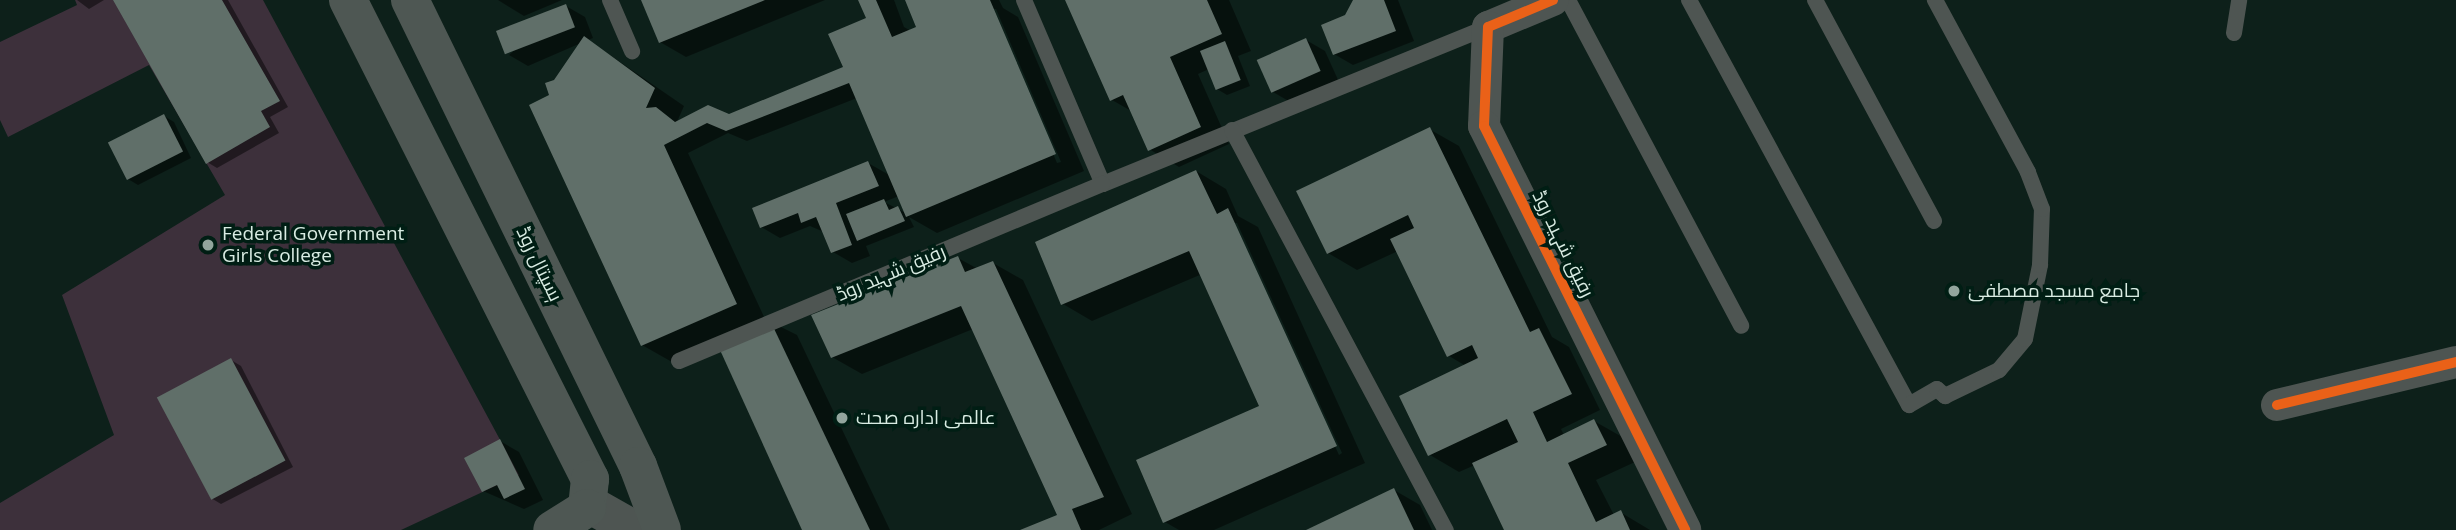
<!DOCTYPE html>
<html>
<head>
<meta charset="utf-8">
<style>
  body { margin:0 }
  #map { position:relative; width:2456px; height:530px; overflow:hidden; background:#0d201a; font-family:"Open Sans",Cairo,sans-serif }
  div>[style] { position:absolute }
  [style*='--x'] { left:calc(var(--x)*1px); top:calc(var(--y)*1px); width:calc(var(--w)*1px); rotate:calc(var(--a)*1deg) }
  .green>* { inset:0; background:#3d303b }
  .shadow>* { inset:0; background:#0007 }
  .building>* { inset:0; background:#606f69; transform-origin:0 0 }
  .service>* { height:16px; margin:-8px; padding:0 8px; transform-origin:8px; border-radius:8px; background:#4e5552 }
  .minor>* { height:32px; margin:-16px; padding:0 16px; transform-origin:16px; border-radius:16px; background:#4e5552 }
  .tertiary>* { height:38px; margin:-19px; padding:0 19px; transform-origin:19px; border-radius:19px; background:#4e5552 }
  .secondary>* { height:38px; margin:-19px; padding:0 19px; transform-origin:19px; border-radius:19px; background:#4e5753 }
  .cycleway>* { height:10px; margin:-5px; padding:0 5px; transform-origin:5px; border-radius:5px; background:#ea6118 }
  .dots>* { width:19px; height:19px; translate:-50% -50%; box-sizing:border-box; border:4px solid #001e14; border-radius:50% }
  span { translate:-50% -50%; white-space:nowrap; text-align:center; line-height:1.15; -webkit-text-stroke:7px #001e14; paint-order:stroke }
  .poi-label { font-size:19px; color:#d9ece3 }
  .left { translate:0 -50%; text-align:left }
  .street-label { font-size:19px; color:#d9ece3 }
</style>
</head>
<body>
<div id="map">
  <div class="green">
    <i style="clip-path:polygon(75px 0,263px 0,519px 475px,401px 530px,0 530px,0 503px,114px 435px,62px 295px,225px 195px,149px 65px,8px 137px,0 120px,0 42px,77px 5px)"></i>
  </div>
  <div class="shadow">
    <i style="clip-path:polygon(77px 0,104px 0,89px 9px)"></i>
    <i style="clip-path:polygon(115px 0,228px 0,288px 107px,270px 117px,279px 133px,217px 168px,207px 162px)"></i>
    <i style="clip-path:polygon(498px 0,562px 0,524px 16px)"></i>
    <i style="clip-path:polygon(643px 0,825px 0,686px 57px,660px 42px)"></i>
    <i style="clip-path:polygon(evenodd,860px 0,894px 0,904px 27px,911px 31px,918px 28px,907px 0,999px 0,1003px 8px,1018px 17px,1084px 171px,937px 233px,909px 217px,914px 227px,866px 246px,870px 256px,852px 263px,833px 252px,824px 232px,810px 226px,780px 238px,761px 227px,868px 163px,891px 176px,857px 98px,747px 141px,728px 133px,688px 153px,765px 319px,797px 335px,890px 530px,804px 530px,718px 342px,672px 362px,642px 345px,551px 96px,555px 81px,581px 43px,528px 66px,509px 55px,566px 6px,585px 17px,593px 38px,588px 40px,684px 106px,676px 124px,729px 116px,845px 68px,868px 19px,860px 0,992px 9px,996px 9px,1061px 162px,1057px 163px,992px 9px,860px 0,899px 196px,906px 213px,884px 202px,899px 196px)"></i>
    <i style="clip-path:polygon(1067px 0,1229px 0,1251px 51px,1238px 56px,1250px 86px,1227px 95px,1217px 89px,1209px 69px,1198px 74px,1229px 144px,1179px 167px,1149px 149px,1133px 112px,1112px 100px)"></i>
    <i style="clip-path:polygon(1355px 0,1398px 0,1414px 41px,1353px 65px,1334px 54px)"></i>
    <i style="clip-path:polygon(1306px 40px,1325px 51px,1339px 82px,1292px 103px,1273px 92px)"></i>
    <i style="clip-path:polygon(164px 116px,174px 122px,191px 158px,138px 185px,128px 179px)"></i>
    <i style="clip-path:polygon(1429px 129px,1459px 146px,1552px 337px,1569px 347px,1600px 410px,1561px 429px,1564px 435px,1594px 421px,1624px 438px,1635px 462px,1596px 480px,1614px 515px,1620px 512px,1650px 530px,1506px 530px,1475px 465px,1459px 472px,1430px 455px,1402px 397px,1466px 366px,1449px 356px,1398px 251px,1357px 270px,1328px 253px)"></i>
    <i style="clip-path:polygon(evenodd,1196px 171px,1226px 189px,1238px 216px,1258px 227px,1365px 463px,1214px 530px,1179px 530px,1165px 522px,1261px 407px,1202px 274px,1092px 321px,1063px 304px,1196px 171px,1233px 223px,1237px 223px,1342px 453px,1339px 455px,1233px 223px)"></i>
    <i style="clip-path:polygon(958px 258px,978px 269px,993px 263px,1023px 280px,1132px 514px,1099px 530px,1026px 530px,1062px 515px,973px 329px,862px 374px,832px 357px)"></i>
    <i style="clip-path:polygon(231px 360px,241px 366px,293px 467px,221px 504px,211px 498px,159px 397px)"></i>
    <i style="clip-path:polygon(500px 441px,519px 452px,543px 500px,524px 509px,483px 491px)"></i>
    <i style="clip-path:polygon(1394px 490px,1420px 505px,1432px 530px,1310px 530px)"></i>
  </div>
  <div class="building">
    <i style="clip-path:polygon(113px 0,222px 0,280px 101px,261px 111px,270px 127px,206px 164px)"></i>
    <i style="clip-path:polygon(641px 0,765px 0,659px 43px)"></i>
    <i style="clip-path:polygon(858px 0,876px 0,892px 37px,916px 27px,905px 0,990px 0,1056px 154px,906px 217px,849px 83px,726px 131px,707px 123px,664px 145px,737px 304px,641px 346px,529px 105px,549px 95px,545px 83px,554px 80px,584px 36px,655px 88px,646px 108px,656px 107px,675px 122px,708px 105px,729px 114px,843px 67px,828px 34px,866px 18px)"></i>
    <i style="clip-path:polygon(1065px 0,1207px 0,1222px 34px,1170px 57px,1201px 127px,1148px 151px,1123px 95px,1110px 101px)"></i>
    <i style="clip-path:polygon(1353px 0,1384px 0,1396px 31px,1333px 55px,1321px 25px,1345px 15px)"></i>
    <i style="left:566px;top:4px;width:25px;height:75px;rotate:69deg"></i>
    <i style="left:1306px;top:38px;width:36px;height:54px;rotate:66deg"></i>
    <i style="left:1225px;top:41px;width:42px;height:27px;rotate:68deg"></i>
    <i style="left:164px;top:114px;width:42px;height:63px;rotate:63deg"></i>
    <i style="clip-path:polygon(1430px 127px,1530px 332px,1539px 328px,1572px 394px,1533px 412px,1547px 442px,1594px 419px,1607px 445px,1568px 463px,1596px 522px,1621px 510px,1630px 530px,1504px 530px,1472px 463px,1518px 442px,1507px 419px,1428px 456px,1399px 396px,1478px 358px,1472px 345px,1447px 357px,1390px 239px,1414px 228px,1408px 215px,1327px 254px,1296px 191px)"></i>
    <i style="clip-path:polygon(868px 161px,879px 186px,836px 203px,852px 245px,831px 253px,816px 217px,801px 223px,798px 213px,760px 228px,752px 208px)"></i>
    <i style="clip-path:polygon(1196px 170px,1217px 214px,1228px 208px,1337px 446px,1163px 523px,1136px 460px,1259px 406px,1189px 251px,1061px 305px,1035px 242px)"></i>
    <i style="clip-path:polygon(884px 199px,889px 210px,898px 206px,905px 221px,857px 241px,846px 214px)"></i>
    <i style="clip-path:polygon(958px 256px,965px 272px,993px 261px,1104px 497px,1072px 509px,1081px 530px,1020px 530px,1057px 515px,961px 306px,831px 358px,811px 315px)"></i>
    <i style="clip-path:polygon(768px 316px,870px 530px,802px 530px,715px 339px)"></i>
    <i style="left:231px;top:358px;width:116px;height:84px;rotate:62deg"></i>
    <i style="clip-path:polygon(500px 439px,525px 489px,504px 499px,497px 485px,482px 492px,464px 458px)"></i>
    <i style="clip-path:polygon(1394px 488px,1414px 530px,1306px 530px)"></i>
  </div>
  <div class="service">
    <i style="--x:610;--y:0;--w:56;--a:66.7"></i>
    <i style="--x:1024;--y:0;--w:200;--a:66.8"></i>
    <i style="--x:1103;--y:184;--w:416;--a:-22.2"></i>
    <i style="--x:1568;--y:0;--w:369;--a:62"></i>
    <i style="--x:1689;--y:0;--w:461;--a:61.5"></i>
    <i style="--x:1909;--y:405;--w:32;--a:-30"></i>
    <i style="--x:1937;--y:389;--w:11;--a:41"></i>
    <i style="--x:1945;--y:396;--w:60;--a:-25.7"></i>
    <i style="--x:1999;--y:370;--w:40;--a:-50"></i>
    <i style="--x:2025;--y:339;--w:76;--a:-78.5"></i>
    <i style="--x:2040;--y:265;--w:56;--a:-88"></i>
    <i style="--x:2042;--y:209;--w:40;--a:-111"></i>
    <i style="--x:2028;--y:172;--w:196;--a:-118.4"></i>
    <i style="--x:1815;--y:0;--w:251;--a:61.7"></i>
    <i style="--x:2234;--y:33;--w:33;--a:-81"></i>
    <i style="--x:1232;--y:130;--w:454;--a:61.9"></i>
    <i style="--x:679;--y:361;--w:459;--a:-22.7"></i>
  </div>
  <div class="minor">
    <i style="--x:1553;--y:0;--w:70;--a:157.4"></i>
    <i style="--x:1488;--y:27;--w:99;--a:92.3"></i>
    <i style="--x:1484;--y:126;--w:451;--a:63.5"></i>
    <i style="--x:2277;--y:405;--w:184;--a:-13.5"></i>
  </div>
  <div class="tertiary">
    <i style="--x:589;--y:504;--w:53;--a:29.5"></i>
  </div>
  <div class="secondary">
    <i style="--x:348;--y:0;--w:537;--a:63.2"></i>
    <i style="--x:590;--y:479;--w:29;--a:96"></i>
    <i style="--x:587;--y:508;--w:41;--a:147.8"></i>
    <i style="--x:410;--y:0;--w:519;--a:63.93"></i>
    <i style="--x:638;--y:466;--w:68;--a:69.4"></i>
  </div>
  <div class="cycleway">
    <i style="--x:1553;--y:0;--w:70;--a:157.4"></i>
    <i style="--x:1488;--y:27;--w:99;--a:92.3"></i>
    <i style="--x:1484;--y:126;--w:451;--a:63.5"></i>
    <i style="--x:2277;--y:405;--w:184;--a:-13.5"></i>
  </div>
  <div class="dots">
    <i style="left:208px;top:245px;background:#92a59d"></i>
    <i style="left:1954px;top:291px;background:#92a59d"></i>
    <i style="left:842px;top:418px;background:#92a59d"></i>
  </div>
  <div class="poi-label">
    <span class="left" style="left:222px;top:245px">Federal Government<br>Girls College</span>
    <span class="left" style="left:1968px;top:291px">جامع مسجد مصطفیٰ</span>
    <span class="left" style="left:856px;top:418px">عالمی ادارہ صحت</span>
  </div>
  <div class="street-label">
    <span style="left:1563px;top:244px;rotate:64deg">رفیق شہید روڈ</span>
    <span style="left:539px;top:264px;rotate:64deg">ہسپتال روڈ</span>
    <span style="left:891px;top:273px;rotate:-23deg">رفیق شہید روڈ</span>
  </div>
</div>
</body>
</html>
